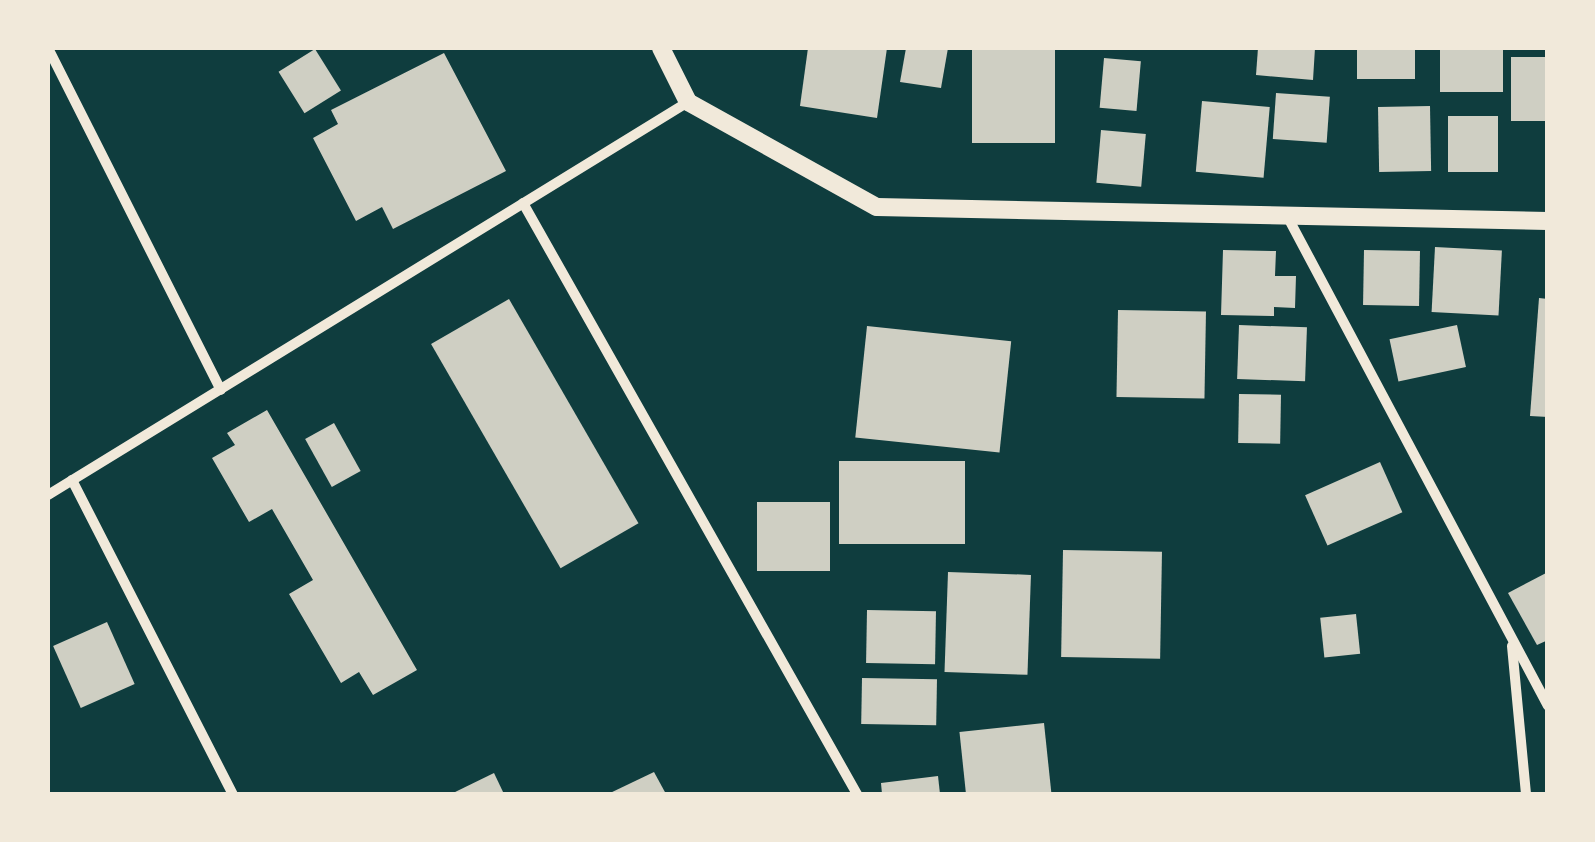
<!DOCTYPE html>
<html>
<head>
<meta charset="utf-8">
<style>
  body { margin:0 }
  #map { position:relative; width:1595px; height:842px; overflow:hidden; background:#0f3d3e; font-family:"PT Sans Narrow",sans-serif }
  div>[style] { position:absolute }
  [style*='--x'] { left:calc(var(--x)*1px); top:calc(var(--y)*1px); width:calc(var(--w)*1px); rotate:calc(var(--a)*1deg) }
  .building>* { inset:0; background:#cfcfc3; transform-origin:0 0 }
  .minor>* { height:10px; margin:-5px; padding:0 5px; transform-origin:5px; border-radius:5px; background:#f1e9da }
  .tertiary>* { height:18px; margin:-9px; padding:0 9px; transform-origin:9px; border-radius:9px; background:#f1e9da }
  span { translate:-50% -50%; white-space:nowrap; text-align:center; line-height:1.15; -webkit-text-stroke:8px #f1e9da; paint-order:stroke }
  .frame { position:absolute; inset:0; border:50px solid #f1e9da; pointer-events:none }
</style>
</head>
<body>
<div id="map">
  <div class="building">
    <i style="clip-path:polygon(808px 48px,887px 48px,877px 118px,800px 106px)"></i>
    <i style="clip-path:polygon(906px 48px,948px 48px,941px 88px,900px 82px)"></i>
    <i style="left:972px;top:48px;width:83px;height:95px"></i>
    <i style="clip-path:polygon(1258px 48px,1315px 48px,1313px 80px,1256px 75px)"></i>
    <i style="left:1357px;top:48px;width:58px;height:31px"></i>
    <i style="left:1440px;top:48px;width:63px;height:44px"></i>
    <i style="left:315px;top:49px;width:49px;height:43px;rotate:58deg"></i>
    <i style="clip-path:polygon(444px 53px,506px 171px,393px 229px,382px 207px,356px 221px,313px 138px,338px 124px,331px 110px)"></i>
    <i style="left:1511px;top:57px;width:37px;height:64px"></i>
    <i style="left:1104px;top:58px;width:37px;height:50px;rotate:5deg"></i>
    <i style="left:1276px;top:93px;width:54px;height:46px;rotate:4deg"></i>
    <i style="left:1202px;top:101px;width:68px;height:71px;rotate:5deg"></i>
    <i style="left:1430px;top:106px;width:65px;height:52px;rotate:89deg"></i>
    <i style="left:1448px;top:116px;width:50px;height:56px"></i>
    <i style="left:1101px;top:130px;width:45px;height:53px;rotate:5deg"></i>
    <i style="left:1435px;top:247px;width:67px;height:65px;rotate:3deg"></i>
    <i style="clip-path:polygon(1223px 250px,1276px 251px,1275px 276px,1296px 276px,1295px 308px,1274px 307px,1274px 316px,1221px 315px)"></i>
    <i style="left:1364px;top:250px;width:56px;height:55px;rotate:1deg"></i>
    <i style="clip-path:polygon(1539px 298px,1548px 299px,1548px 417px,1530px 416px)"></i>
    <i style="left:509px;top:299px;width:259px;height:90px;rotate:60deg"></i>
    <i style="left:1118px;top:310px;width:88px;height:87px;rotate:1deg"></i>
    <i style="left:1239px;top:325px;width:68px;height:54px;rotate:2deg"></i>
    <i style="left:1457px;top:325px;width:43px;height:69px;rotate:78deg"></i>
    <i style="left:867px;top:326px;width:145px;height:112px;rotate:6deg"></i>
    <i style="left:1239px;top:394px;width:42px;height:49px;rotate:1deg"></i>
    <i style="clip-path:polygon(267px 410px,417px 670px,373px 695px,359px 672px,341px 683px,289px 594px,313px 580px,272px 509px,249px 522px,212px 458px,235px 445px,227px 433px)"></i>
    <i style="left:334px;top:423px;width:55px;height:33px;rotate:61deg"></i>
    <i style="left:965px;top:461px;width:83px;height:126px;rotate:90deg"></i>
    <i style="left:1380px;top:462px;width:55px;height:82px;rotate:66deg"></i>
    <i style="left:757px;top:502px;width:73px;height:69px"></i>
    <i style="left:1063px;top:550px;width:99px;height:107px;rotate:1deg"></i>
    <i style="left:948px;top:572px;width:83px;height:100px;rotate:2deg"></i>
    <i style="clip-path:polygon(1548px 572px,1548px 640px,1537px 645px,1508px 593px)"></i>
    <i style="left:867px;top:610px;width:69px;height:53px;rotate:1deg"></i>
    <i style="left:1356px;top:614px;width:40px;height:36px;rotate:84deg"></i>
    <i style="left:107px;top:622px;width:68px;height:59px;rotate:66deg"></i>
    <i style="left:862px;top:678px;width:75px;height:46px;rotate:1deg"></i>
    <i style="left:1044px;top:723px;width:71px;height:85px;rotate:84deg"></i>
    <i style="clip-path:polygon(654px 772px,666px 794px,608px 794px)"></i>
    <i style="clip-path:polygon(494px 773px,504px 794px,451px 794px)"></i>
    <i style="clip-path:polygon(938px 776px,940px 794px,882px 794px,881px 783px)"></i>
  </div>
  <div class="minor">
    <i style="--x:48;--y:48;--w:383;--a:63.2"></i>
    <i style="--x:523;--y:203;--w:679;--a:60.53"></i>
    <i style="--x:1286;--y:214;--w:557;--a:61.96"></i>
    <i style="--x:72;--y:480;--w:353;--a:62.9"></i>
    <i style="--x:48;--y:495;--w:751;--a:-31.55"></i>
    <i style="--x:1512;--y:646;--w:149;--a:84.6"></i>
  </div>
  <div class="tertiary">
    <i style="--x:661;--y:48;--w:60;--a:63.4"></i>
    <i style="--x:688;--y:102;--w:216;--a:29.1"></i>
    <i style="--x:877;--y:207;--w:671;--a:1.2"></i>
  </div>
  <div class="frame"></div>
</div>
</body>
</html>
